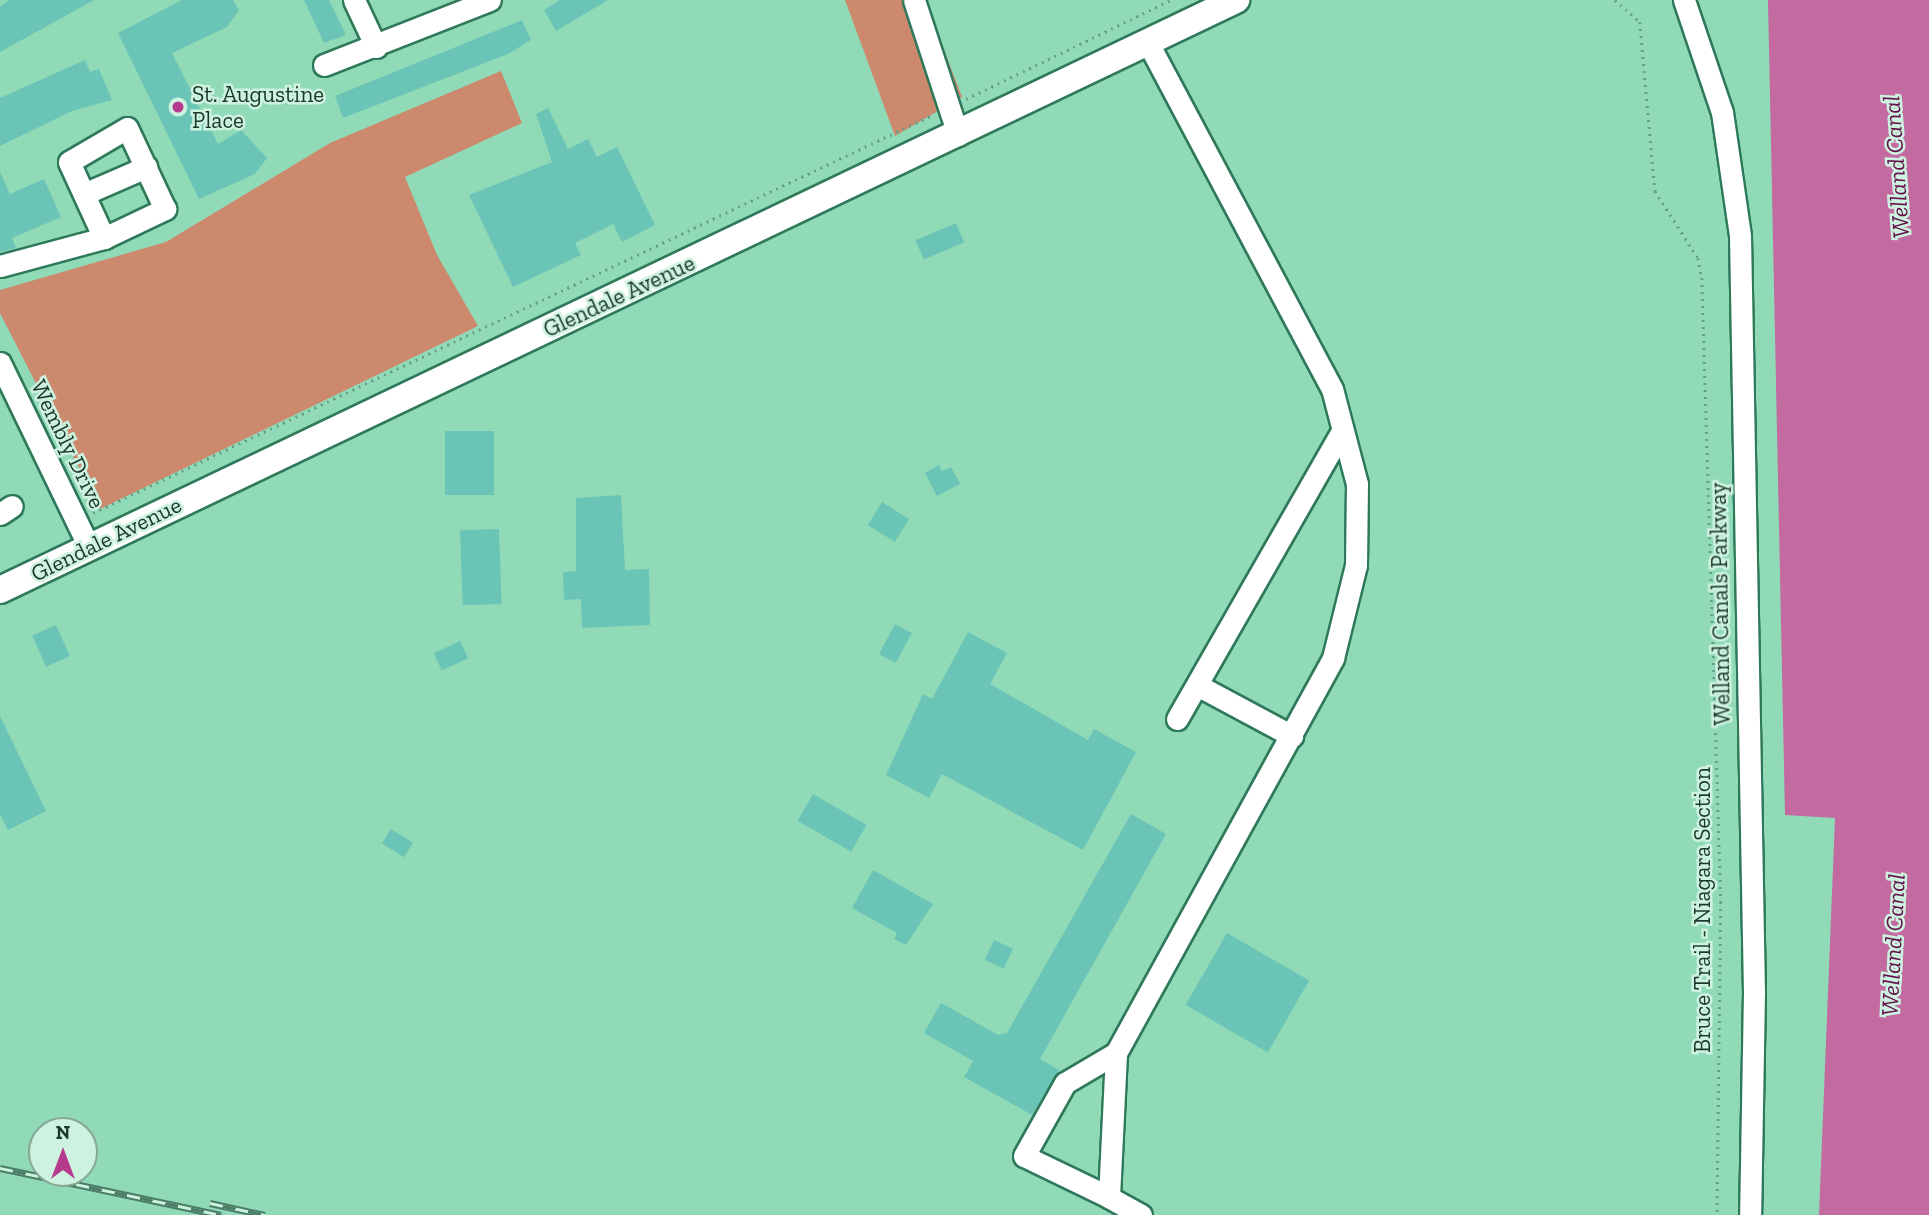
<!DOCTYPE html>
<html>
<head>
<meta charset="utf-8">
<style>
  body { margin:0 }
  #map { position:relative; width:1929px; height:1215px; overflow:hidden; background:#91dab7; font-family:"Zilla Slab",serif }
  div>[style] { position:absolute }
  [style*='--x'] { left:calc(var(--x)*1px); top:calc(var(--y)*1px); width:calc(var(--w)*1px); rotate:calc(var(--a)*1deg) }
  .green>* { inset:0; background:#cc896d }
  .water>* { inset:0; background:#c36aa1 }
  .building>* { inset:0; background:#6bc5b7; transform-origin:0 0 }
  .path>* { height:2.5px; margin-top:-1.25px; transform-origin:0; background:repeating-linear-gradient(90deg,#66a084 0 2px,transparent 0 7px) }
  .roads { filter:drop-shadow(2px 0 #2f795b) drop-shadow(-2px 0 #2f795b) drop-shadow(0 2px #2f795b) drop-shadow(0 -2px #2f795b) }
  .minor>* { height:21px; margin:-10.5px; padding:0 10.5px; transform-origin:10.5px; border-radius:10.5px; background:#fff }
  .major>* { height:26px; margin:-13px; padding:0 13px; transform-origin:13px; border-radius:13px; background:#fff }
  .rail>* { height:7px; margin-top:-3.5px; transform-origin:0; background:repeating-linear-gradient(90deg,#cef2e0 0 13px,#4c7d66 0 26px); box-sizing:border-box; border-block:2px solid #4c7d66 }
  .dots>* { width:19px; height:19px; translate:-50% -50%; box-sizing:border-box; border:4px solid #cef2e0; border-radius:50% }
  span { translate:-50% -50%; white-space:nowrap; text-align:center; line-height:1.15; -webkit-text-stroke:5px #cef2e0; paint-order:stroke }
  .poi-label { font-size:23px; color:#1a382b }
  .left { translate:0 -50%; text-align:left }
  .street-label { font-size:23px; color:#1a382b }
  .water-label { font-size:24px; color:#63114a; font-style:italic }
  .north { position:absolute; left:28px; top:1117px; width:70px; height:70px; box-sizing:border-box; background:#cef2e0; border:2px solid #86a898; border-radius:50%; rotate:0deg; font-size:19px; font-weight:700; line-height:28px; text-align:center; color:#1a382b }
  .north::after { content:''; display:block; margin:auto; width:24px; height:32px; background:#b63b8e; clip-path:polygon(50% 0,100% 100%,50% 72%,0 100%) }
</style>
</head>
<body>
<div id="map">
  <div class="green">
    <i style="clip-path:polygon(845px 0,925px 0,962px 97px,895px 136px)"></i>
    <i style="clip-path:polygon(501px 71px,522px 123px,405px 177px,437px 255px,478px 326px,100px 509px,0 313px,0 290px,166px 242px,330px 143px)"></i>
  </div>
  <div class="water">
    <i style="clip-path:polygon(1768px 0,1929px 0,1929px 1215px,1819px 1215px,1835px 818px,1785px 815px)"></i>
  </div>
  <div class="building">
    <i style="clip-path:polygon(10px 0,94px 0,0 52px,0 6px)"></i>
    <i style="clip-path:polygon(182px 0,233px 0,239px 10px,227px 27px,172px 53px,218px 144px,241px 130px,267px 158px,255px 174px,199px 199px,118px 33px)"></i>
    <i style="clip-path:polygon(304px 0,329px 0,346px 35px,324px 43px)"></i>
    <i style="clip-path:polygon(560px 0,608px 0,556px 31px,544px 10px)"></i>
    <i style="clip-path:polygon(522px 20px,531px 40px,508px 54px,343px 118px,335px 96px)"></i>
    <i style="clip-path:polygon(85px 60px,90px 72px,99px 69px,112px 100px,72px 111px,0 146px,0 98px)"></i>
    <i style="clip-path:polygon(548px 108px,568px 149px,588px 139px,597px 157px,617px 147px,655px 225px,622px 242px,613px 224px,575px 243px,581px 255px,513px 287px,469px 195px,552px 162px,536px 114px)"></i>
    <i style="clip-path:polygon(0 172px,10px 194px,44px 179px,61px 217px,12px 238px,16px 248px,0 252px)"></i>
    <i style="left:956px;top:223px;width:21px;height:44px;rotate:67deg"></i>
    <i style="left:494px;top:431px;width:64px;height:49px;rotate:90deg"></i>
    <i style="clip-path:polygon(939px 465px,942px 471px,951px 467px,960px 484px,937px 496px,925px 473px)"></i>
    <i style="clip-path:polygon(621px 495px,625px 570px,649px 569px,650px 625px,582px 628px,581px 599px,564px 600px,563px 572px,576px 571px,576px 498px)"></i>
    <i style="left:882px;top:502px;width:32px;height:27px;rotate:32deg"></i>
    <i style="left:499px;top:529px;width:75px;height:39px;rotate:88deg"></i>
    <i style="left:895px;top:624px;width:19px;height:34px;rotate:28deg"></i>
    <i style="left:56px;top:625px;width:34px;height:26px;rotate:66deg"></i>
    <i style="clip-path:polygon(968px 632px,1007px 653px,990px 684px,1088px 740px,1094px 729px,1136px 752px,1083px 850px,942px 774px,929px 798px,886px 775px,923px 694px,932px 699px)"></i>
    <i style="left:460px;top:641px;width:19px;height:29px;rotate:65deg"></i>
    <i style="clip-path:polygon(0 716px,46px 811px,8px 830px,0 814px)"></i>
    <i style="left:813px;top:794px;width:62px;height:31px;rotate:30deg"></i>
    <i style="clip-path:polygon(1131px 814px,1166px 834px,1040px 1059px,1059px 1070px,1032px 1115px,964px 1077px,973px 1061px,924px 1033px,941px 1003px,998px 1035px,1007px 1033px)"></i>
    <i style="left:391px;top:829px;width:26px;height:17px;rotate:32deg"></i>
    <i style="clip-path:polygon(873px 870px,933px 904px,906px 945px,894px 939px,897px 933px,852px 908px)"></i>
    <i style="left:1227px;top:933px;width:95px;height:83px;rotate:30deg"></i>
    <i style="left:994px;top:940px;width:21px;height:22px;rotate:25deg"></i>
  </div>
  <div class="path">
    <i style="--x:1615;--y:0;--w:33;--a:41"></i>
    <i style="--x:1640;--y:22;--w:170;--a:84.9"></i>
    <i style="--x:1655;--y:191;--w:80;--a:57.3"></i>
    <i style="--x:1698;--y:258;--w:20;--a:79"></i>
    <i style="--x:1702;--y:278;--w:624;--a:88.26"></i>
    <i style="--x:1721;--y:902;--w:313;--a:90.7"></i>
    <i style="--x:966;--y:99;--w:228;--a:-25.8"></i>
    <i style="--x:93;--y:513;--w:929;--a:-25.38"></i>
  </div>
  <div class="roads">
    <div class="minor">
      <i style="--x:354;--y:0;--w:52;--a:64.9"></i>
      <i style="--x:914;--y:0;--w:142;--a:71.9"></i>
      <i style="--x:1684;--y:0;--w:118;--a:71.3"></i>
      <i style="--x:1722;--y:112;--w:125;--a:81.7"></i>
      <i style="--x:1740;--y:236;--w:756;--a:88.94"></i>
      <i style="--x:1754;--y:992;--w:223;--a:91"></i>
      <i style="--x:324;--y:65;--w:178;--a:-21.4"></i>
      <i style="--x:84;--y:194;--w:68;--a:-23.5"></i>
      <i style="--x:0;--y:266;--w:108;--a:-15.1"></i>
      <i style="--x:104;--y:238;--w:68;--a:-25.4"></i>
      <i style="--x:165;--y:209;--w:89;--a:-115.1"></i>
      <i style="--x:127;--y:128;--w:67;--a:149.6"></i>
      <i style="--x:69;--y:162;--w:84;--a:65.3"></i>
      <i style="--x:0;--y:363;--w:204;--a:64.2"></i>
      <i style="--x:0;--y:514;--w:14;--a:-34"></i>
      <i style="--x:1197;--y:685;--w:108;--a:28.2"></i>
      <i style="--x:1177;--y:719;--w:332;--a:-60.2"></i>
      <i style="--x:1109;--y:1197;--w:94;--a:-154.2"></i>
      <i style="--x:1024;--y:1156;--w:84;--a:-60.7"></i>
      <i style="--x:1065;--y:1083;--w:59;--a:-30.5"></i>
      <i style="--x:1141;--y:1215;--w:37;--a:-151"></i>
      <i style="--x:1109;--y:1197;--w:144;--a:-87.2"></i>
      <i style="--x:1116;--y:1053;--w:451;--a:-61.2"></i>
      <i style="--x:1333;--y:658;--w:96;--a:-76.1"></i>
      <i style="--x:1356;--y:565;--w:81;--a:-89.3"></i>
      <i style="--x:1357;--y:484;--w:98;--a:-104.7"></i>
      <i style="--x:1332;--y:389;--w:392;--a:-118"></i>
    </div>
    <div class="major">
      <i style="--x:0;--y:590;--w:1370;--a:-25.52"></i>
    </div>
  </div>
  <div class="rail">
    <i style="--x:0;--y:1168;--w:226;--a:12"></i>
    <i style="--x:210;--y:1203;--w:56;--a:12.3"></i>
  </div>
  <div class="dots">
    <i style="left:178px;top:107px;background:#b63b8e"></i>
  </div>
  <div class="poi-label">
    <span class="left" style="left:192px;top:107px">St. Augustine<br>Place</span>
  </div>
  <div class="street-label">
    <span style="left:619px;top:296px;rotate:-25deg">Glendale Avenue</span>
    <span style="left:68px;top:444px;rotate:64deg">Wembly Drive</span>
    <span style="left:106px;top:539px;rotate:-26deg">Glendale Avenue</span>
    <span style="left:1720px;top:604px;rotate:-91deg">Welland Canals Parkway</span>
    <span style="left:1702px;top:910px;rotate:-90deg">Bruce Trail - Niagara Section</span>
  </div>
  <div class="water-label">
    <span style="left:1896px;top:167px;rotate:-94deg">Welland Canal</span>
    <span style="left:1893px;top:945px;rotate:-87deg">Welland Canal</span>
  </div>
  <div class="north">N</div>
</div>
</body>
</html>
